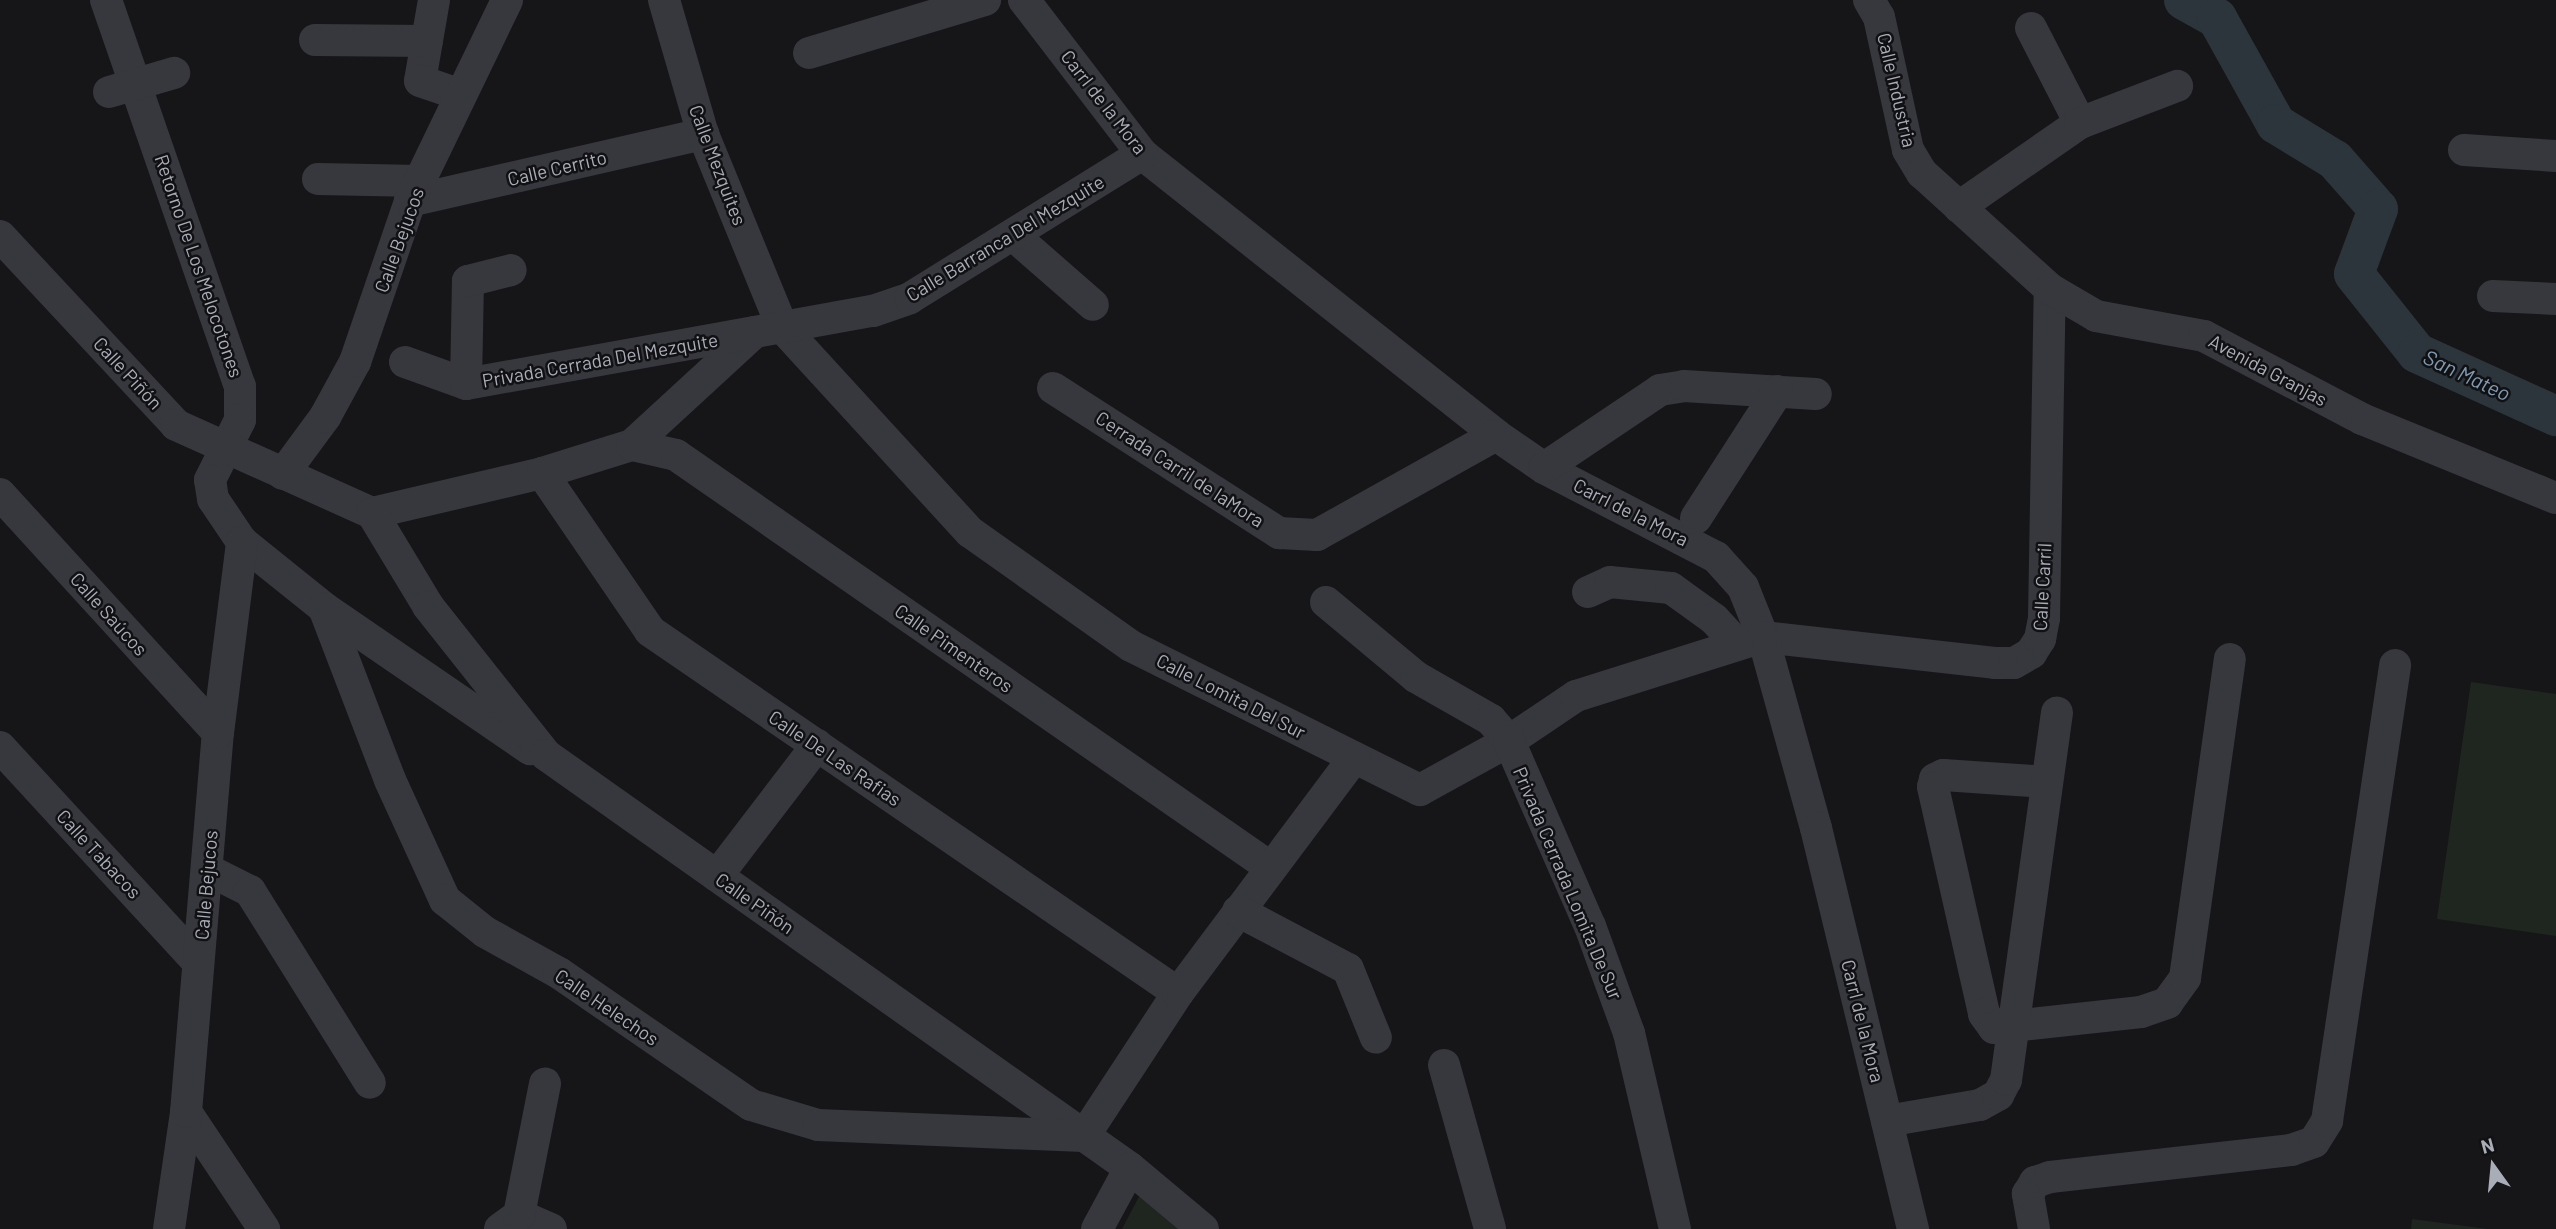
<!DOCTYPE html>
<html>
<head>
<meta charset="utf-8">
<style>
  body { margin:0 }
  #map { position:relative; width:2556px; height:1229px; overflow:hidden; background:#161618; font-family:Barlow,sans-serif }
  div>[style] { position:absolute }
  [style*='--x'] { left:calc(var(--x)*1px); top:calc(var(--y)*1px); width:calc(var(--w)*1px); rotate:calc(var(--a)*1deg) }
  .green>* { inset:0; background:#1e261f }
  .river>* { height:40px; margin:-20px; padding:0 20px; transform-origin:20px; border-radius:20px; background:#2c353c }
  .minor>* { height:32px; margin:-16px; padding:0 16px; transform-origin:16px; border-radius:16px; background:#37383d }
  span { translate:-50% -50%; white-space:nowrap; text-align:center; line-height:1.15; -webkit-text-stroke:5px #111113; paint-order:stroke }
  .street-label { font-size:19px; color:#a8adb8 }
  .water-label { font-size:21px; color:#7f9bb3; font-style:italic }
  .north { position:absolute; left:2458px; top:1131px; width:70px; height:70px; -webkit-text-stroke:5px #111113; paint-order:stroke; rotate:345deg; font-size:19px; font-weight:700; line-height:28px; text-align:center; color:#a8adb8 }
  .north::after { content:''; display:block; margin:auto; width:24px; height:32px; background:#a8adb8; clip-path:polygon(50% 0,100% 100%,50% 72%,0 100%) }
</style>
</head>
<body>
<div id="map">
  <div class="green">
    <i style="clip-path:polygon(2471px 682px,2556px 694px,2556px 936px,2437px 919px)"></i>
    <i style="clip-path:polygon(1141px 1193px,1191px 1229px,1122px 1229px)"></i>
    <i style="clip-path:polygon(2412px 1219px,2488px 1229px,2411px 1229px)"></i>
  </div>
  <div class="river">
    <i style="--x:2184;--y:0;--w:38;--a:29"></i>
    <i style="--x:2217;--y:18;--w:121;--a:60.9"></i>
    <i style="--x:2276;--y:124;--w:69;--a:31.4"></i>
    <i style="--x:2335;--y:160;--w:65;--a:48.7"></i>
    <i style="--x:2378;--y:209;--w:69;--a:110.3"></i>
    <i style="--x:2354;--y:274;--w:101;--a:51.4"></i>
    <i style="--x:2417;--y:353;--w:153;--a:24.4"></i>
  </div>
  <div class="minor">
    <i style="--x:106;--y:0;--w:409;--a:70.9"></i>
    <i style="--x:240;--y:386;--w:34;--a:90"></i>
    <i style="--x:240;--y:420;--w:67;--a:116.6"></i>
    <i style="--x:210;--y:480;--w:19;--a:81"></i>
    <i style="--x:213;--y:499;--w:52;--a:56"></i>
    <i style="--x:242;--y:542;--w:105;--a:38.8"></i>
    <i style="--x:324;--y:608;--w:250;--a:34.4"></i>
    <i style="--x:434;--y:0;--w:82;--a:99.8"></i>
    <i style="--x:420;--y:81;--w:40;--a:18.9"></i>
    <i style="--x:664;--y:0;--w:140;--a:73.8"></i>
    <i style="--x:703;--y:134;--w:209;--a:67.7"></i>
    <i style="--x:782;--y:327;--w:278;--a:47.5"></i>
    <i style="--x:970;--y:532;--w:197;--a:35.3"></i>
    <i style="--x:1131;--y:646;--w:323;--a:26.5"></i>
    <i style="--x:1420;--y:790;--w:102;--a:-28.8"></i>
    <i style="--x:1509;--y:741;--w:81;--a:-33.9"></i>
    <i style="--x:1576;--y:696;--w:196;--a:-17.5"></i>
    <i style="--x:1763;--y:637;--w:233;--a:6.4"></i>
    <i style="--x:1995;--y:663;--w:19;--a:0"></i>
    <i style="--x:2014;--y:663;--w:20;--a:-30"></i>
    <i style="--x:2031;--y:653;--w:17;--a:-57"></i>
    <i style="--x:2040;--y:639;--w:21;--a:-79"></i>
    <i style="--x:2044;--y:618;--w:329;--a:-89"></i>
    <i style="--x:1024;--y:0;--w:194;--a:52.5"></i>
    <i style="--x:1142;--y:154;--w:452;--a:38.4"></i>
    <i style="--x:1496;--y:435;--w:58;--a:34.5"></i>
    <i style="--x:1544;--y:468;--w:194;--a:27.4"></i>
    <i style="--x:1716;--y:557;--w:40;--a:48"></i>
    <i style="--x:1743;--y:587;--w:54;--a:68.2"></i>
    <i style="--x:1763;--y:637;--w:198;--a:74.5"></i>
    <i style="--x:1816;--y:828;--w:413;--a:76.4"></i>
    <i style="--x:1869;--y:0;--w:20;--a:60"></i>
    <i style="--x:1879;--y:17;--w:136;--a:77.7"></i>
    <i style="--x:1908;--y:150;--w:27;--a:59"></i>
    <i style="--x:1922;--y:173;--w:173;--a:42.2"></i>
    <i style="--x:2050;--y:289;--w:53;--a:30.4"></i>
    <i style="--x:2096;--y:316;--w:110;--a:10.5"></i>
    <i style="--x:2204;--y:336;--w:178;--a:27.7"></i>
    <i style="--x:2362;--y:419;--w:209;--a:22.2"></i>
    <i style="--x:2031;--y:28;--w:107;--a:62.7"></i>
    <i style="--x:315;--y:40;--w:112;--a:0.5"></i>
    <i style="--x:809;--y:53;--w:184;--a:-16.8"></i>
    <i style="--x:109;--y:92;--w:68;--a:-16.3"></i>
    <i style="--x:2464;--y:150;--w:92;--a:3.7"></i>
    <i style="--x:318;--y:179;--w:102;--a:1.1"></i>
    <i style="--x:410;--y:201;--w:301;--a:-12.9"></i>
    <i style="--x:1959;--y:207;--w:147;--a:-34.8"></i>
    <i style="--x:2080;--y:123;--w:104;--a:-20.9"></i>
    <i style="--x:1013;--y:235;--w:106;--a:41.2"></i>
    <i style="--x:0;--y:236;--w:258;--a:47"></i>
    <i style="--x:176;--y:425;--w:215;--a:24.2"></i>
    <i style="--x:372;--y:513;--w:175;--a:-13.2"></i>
    <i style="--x:542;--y:473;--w:94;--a:-17.3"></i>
    <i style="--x:632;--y:445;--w:167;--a:-42.6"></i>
    <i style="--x:2493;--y:296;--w:63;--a:2.7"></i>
    <i style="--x:405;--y:362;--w:65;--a:19.8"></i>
    <i style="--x:466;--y:384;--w:413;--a:-10.2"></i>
    <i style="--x:873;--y:311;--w:39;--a:-19"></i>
    <i style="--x:910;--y:298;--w:273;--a:-31.8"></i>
    <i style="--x:466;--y:384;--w:103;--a:-88.9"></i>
    <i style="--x:468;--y:281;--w:44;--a:-14.3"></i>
    <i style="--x:1053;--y:388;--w:269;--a:32.7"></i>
    <i style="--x:1279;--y:533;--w:38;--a:3"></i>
    <i style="--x:1317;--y:535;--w:205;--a:-29.2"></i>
    <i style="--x:632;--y:445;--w:45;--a:12.8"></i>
    <i style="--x:676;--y:455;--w:723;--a:34.75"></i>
    <i style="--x:1544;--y:468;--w:140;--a:-33.9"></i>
    <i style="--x:1660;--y:390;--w:24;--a:-9"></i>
    <i style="--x:1684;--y:386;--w:132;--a:3.5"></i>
    <i style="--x:542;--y:473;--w:191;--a:55.6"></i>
    <i style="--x:650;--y:631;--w:640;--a:34.43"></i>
    <i style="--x:283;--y:474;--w:71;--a:-53.6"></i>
    <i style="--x:325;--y:417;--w:63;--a:-61.4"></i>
    <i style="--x:355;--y:362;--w:170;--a:-71.1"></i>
    <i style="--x:410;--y:201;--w:223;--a:-64.2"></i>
    <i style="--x:0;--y:494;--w:323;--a:47.6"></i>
    <i style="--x:372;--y:513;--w:109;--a:58.9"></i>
    <i style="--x:428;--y:606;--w:190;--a:51.6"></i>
    <i style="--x:546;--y:755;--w:715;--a:35.27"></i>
    <i style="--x:1130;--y:1168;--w:95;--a:39.9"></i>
    <i style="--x:1696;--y:518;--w:151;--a:-57.2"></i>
    <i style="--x:1588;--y:592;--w:24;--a:-24"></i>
    <i style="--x:1610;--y:582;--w:61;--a:5.6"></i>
    <i style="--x:1671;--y:588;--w:53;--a:35.8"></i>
    <i style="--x:1714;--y:619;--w:35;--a:47"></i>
    <i style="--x:1326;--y:602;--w:117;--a:39.8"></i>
    <i style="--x:1416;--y:677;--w:86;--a:29.8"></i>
    <i style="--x:1491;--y:720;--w:28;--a:49"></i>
    <i style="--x:1509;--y:741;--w:202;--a:66.4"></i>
    <i style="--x:1590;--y:926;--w:114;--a:70"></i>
    <i style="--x:1629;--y:1033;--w:201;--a:76.8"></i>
    <i style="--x:324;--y:608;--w:184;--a:69"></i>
    <i style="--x:390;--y:780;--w:132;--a:65.4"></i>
    <i style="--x:445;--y:900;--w:51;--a:38.7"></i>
    <i style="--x:485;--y:932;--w:85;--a:29"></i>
    <i style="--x:559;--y:973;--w:233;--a:34.5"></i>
    <i style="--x:751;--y:1105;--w:70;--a:16.6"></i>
    <i style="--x:818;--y:1125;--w:266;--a:2.4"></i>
    <i style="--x:1084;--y:1136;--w:171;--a:-56.7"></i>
    <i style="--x:1178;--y:993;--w:294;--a:-53.2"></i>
    <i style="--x:0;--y:747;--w:292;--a:47.4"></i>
    <i style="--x:2047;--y:782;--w:104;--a:-176.1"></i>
    <i style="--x:1943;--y:775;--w:9;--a:153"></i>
    <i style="--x:1935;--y:779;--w:8;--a:104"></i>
    <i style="--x:1933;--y:787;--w:233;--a:77.3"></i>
    <i style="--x:1984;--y:1014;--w:17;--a:54"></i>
    <i style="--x:1994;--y:1028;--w:148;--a:-6.2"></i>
    <i style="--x:2141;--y:1012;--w:28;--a:-19"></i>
    <i style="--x:2167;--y:1003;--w:31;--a:-54"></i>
    <i style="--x:2185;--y:978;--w:322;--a:-82"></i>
    <i style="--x:208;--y:870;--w:47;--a:26.6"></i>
    <i style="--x:250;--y:891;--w:226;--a:58"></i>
    <i style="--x:717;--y:876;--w:165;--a:-52.6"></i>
    <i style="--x:1238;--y:911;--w:124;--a:27.8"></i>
    <i style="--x:1348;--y:969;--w:74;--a:67.9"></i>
    <i style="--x:1444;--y:1065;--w:170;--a:74.3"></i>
    <i style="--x:186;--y:1112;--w:141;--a:56.3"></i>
    <i style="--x:1887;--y:1121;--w:94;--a:-9.8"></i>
    <i style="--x:1980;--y:1105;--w:21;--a:-29"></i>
    <i style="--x:1998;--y:1095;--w:17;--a:-62"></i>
    <i style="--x:2006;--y:1080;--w:371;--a:-82.1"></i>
    <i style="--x:519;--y:1215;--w:35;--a:24"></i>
    <i style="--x:169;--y:1229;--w:118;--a:-81.7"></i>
    <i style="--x:186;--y:1112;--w:380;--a:-85.2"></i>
    <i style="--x:218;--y:733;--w:193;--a:-82.8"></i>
    <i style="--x:500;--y:1229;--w:24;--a:-36"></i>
    <i style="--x:519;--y:1215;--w:134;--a:-78.8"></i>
    <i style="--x:1097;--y:1229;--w:69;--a:-61.6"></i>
    <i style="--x:2034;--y:1229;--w:36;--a:-100"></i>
    <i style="--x:2028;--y:1194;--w:14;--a:-60"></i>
    <i style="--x:2035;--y:1182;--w:16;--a:-18"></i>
    <i style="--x:2050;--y:1177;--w:243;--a:-6.4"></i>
    <i style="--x:2291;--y:1150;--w:24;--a:-19"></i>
    <i style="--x:2314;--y:1142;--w:25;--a:-58"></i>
    <i style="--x:2327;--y:1121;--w:461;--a:-81.5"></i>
  </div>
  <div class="street-label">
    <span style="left:1897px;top:90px;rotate:77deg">Calle Industria</span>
    <span style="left:1104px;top:102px;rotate:52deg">Carrl de la Mora</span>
    <span style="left:718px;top:165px;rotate:69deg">Calle Mezquites</span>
    <span style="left:557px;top:168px;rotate:-13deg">Calle Cerrito</span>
    <span style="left:1005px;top:238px;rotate:-31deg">Calle Barranca Del Mezquite</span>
    <span style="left:399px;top:240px;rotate:-70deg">Calle Bejucos</span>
    <span style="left:199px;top:266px;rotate:71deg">Retorno De Los Melocotones</span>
    <span style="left:600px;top:360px;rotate:-10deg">Privada Cerrada Del Mezquite</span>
    <span style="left:2268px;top:370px;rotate:28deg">Avenida Granjas</span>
    <span style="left:128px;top:373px;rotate:47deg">Calle Piñón</span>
    <span style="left:1180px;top:469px;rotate:33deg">Cerrada Carril de laMora</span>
    <span style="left:1631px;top:512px;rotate:27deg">Carrl de la Mora</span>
    <span style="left:2042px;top:587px;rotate:-87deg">Calle Carril</span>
    <span style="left:109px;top:614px;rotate:48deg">Calle Saúcos</span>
    <span style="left:954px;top:648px;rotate:35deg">Calle Pimenteros</span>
    <span style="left:1231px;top:696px;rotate:27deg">Calle Lomita Del Sur</span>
    <span style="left:835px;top:758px;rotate:34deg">Calle De Las Rafias</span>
    <span style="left:99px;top:854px;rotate:47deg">Calle Tabacos</span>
    <span style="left:1568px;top:883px;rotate:67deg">Privada Cerrada Lomita De Sur</span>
    <span style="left:206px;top:885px;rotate:-85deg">Calle Bejucos</span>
    <span style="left:755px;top:903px;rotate:35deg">Calle Piñón</span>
    <span style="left:607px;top:1007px;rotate:34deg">Calle Helechos</span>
    <span style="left:1863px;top:1021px;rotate:76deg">Carrl de la Mora</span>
  </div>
  <div class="water-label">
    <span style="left:2467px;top:375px;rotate:25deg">San Mateo</span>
  </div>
  <div class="north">N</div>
</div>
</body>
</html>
